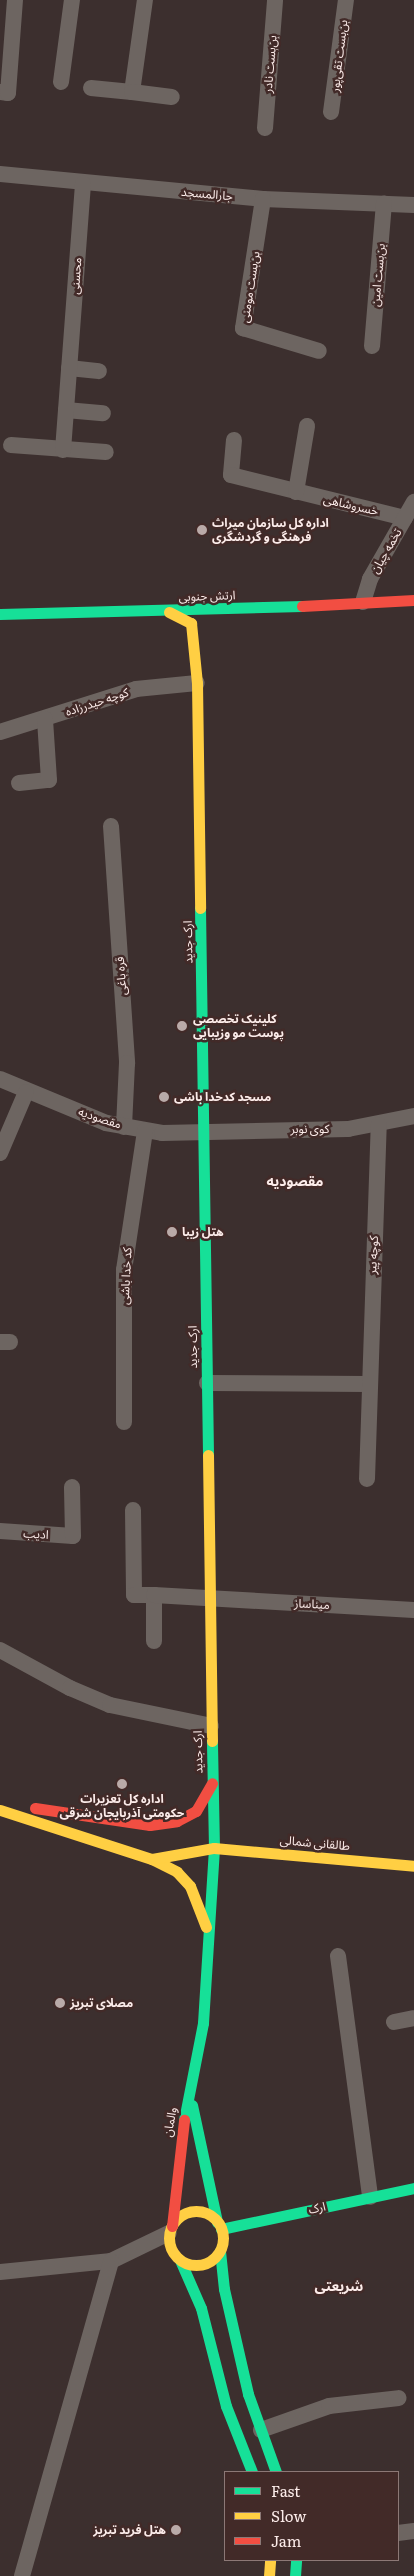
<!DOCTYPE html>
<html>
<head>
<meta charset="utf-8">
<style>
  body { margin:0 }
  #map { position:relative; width:414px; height:2576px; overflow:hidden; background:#3c2f2e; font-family:Literata,"Noto Sans Arabic",serif }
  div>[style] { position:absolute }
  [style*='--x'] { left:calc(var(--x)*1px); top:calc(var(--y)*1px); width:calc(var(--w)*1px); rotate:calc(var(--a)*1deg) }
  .street>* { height:16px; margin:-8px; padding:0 8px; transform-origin:8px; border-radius:8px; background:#6d6561 }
  .fast>* { height:11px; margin:-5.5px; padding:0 5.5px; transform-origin:5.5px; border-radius:5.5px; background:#16e098 }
  .slow>* { height:11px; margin:-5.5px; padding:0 5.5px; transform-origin:5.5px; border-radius:5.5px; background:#ffcf43 }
  .slow>.ring { margin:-5.5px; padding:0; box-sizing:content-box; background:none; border:11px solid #ffcf43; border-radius:50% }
  .jam>* { height:11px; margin:-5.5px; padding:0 5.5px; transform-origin:5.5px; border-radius:5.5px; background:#f24e42 }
  .dots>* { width:14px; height:14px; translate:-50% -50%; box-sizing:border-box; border:2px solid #422a28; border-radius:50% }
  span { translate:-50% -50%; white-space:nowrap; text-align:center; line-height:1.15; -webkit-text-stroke:5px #422a28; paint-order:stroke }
  .street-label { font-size:12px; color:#fcecea }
  .poi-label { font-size:12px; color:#fcecea; font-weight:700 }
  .left { translate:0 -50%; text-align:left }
  .right { translate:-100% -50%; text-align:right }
  .neighbourhood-label { font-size:14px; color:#fcecea; font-weight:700 }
  .legend { position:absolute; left:224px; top:2471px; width:175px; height:90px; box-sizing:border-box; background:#422a28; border:1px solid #8c7876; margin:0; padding:6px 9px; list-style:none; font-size:15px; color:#fcecea }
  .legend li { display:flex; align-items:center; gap:10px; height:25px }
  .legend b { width:25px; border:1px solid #8c7876 }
</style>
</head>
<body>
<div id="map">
  <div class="street">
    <i style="--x:61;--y:82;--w:83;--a:-82.4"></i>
    <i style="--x:91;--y:88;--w:41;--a:5.6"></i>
    <i style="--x:132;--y:92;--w:93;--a:-82"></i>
    <i style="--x:0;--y:92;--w:8;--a:7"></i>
    <i style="--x:8;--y:93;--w:93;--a:-85.7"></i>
    <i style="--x:132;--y:92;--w:40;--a:7.1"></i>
    <i style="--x:331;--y:112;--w:113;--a:-82.4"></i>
    <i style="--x:265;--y:128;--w:128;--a:-85.5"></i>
    <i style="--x:0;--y:174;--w:264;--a:5.4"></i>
    <i style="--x:263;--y:199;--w:151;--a:2.3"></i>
    <i style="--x:263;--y:199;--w:131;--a:98.8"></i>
    <i style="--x:243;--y:328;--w:79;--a:16.8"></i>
    <i style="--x:372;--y:346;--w:143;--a:-85.2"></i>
    <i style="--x:69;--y:368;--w:30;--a:6"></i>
    <i style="--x:66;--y:410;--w:37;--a:5"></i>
    <i style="--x:234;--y:440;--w:35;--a:95"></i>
    <i style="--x:231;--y:475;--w:179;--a:13.9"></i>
    <i style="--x:11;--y:445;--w:95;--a:4.2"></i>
    <i style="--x:63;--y:450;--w:267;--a:-85.7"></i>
    <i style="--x:296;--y:492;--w:67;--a:-80.5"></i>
    <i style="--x:363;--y:602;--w:24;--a:-73"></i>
    <i style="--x:370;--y:579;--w:89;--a:-60.3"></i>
    <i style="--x:0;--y:732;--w:143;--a:-17.5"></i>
    <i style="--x:136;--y:689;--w:61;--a:-5.6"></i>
    <i style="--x:19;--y:783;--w:30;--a:-6"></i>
    <i style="--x:49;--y:780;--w:61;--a:-93.8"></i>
    <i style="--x:111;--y:826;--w:238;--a:86.1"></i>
    <i style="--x:127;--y:1063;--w:64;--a:92.7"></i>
    <i style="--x:0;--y:1079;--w:115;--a:22.5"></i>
    <i style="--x:106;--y:1123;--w:57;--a:10.1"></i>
    <i style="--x:162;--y:1133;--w:186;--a:-1.2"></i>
    <i style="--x:348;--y:1129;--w:67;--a:-11.1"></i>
    <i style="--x:0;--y:1153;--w:66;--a:-66.9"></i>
    <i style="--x:0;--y:1342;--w:10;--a:0"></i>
    <i style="--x:207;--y:1383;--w:160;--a:0.4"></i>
    <i style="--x:124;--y:1422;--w:152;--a:-90"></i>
    <i style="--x:124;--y:1270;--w:141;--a:-81.4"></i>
    <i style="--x:367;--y:1479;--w:354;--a:-88.1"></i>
    <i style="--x:133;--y:1510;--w:85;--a:89.3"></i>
    <i style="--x:134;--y:1595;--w:20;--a:0"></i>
    <i style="--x:154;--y:1595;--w:46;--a:90"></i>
    <i style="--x:0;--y:1531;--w:73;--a:3.9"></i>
    <i style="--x:73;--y:1536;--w:49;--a:-91.2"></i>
    <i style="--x:154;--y:1595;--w:260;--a:3.3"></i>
    <i style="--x:0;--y:1650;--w:80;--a:28.5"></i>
    <i style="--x:70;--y:1688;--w:43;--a:23"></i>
    <i style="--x:110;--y:1705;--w:103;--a:11.7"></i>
    <i style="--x:338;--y:1956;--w:243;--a:82.4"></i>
    <i style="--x:394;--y:2022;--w:20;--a:-11"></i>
    <i style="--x:0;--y:2272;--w:112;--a:-5.7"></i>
    <i style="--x:111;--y:2261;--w:64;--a:-25.8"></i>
    <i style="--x:261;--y:2430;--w:72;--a:-19.4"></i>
    <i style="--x:329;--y:2406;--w:70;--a:-6.5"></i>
    <i style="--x:398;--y:2533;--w:16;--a:-7"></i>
    <i style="--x:22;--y:2576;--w:327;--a:-74.2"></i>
  </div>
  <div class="fast">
    <i style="--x:0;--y:614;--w:302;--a:-1.5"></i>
    <i style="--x:200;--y:908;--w:547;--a:89.16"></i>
    <i style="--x:192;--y:2105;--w:120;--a:77.9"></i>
    <i style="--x:184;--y:2120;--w:99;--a:-78.9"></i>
    <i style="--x:203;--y:2023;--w:175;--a:-86.4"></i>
    <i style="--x:214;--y:1848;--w:107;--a:-91.1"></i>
    <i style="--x:221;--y:2229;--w:197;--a:-12"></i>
    <i style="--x:220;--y:2251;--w:38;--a:84"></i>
    <i style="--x:224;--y:2289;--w:108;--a:77.1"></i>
    <i style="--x:248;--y:2394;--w:83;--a:70.3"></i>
    <i style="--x:180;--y:2260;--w:52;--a:66.4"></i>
    <i style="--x:201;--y:2308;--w:101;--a:75.7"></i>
    <i style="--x:226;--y:2406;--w:71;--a:68.5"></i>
    <i style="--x:295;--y:2576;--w:16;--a:-86"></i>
  </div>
  <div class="slow">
    <i style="--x:169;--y:612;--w:25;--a:27"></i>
    <i style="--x:191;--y:623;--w:60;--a:84.3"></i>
    <i style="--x:197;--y:683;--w:225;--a:89.2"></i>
    <i style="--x:208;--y:1455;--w:286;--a:89.2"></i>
    <i style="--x:0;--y:1810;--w:160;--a:17.9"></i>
    <i style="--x:152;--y:1859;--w:28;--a:27"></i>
    <i style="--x:177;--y:1872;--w:19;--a:47"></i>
    <i style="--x:190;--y:1886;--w:44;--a:68.7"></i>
    <i style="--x:152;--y:1859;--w:63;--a:-10.1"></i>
    <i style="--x:214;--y:1848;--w:201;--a:5.1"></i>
    <i class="ring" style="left:169px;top:2211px;width:43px;height:43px"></i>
    <i style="--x:269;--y:2576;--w:16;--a:-86"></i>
  </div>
  <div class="jam">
    <i style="--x:302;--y:606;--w:112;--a:-3.1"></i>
    <i style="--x:35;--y:1808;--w:116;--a:8.4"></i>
    <i style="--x:150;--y:1825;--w:27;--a:-8"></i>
    <i style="--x:177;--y:1821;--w:21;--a:-28"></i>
    <i style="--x:196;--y:1811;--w:32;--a:-60"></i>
    <i style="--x:172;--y:2226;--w:107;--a:-83.5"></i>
  </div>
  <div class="dots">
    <i style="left:202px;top:530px;background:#b9aaa8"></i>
    <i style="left:182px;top:1026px;background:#b9aaa8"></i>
    <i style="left:164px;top:1097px;background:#b9aaa8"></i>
    <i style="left:172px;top:1232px;background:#b9aaa8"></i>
    <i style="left:122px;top:1784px;background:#b9aaa8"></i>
    <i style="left:60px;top:2003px;background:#b9aaa8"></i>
    <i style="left:176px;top:2530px;background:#b9aaa8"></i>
  </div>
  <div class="street-label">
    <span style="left:339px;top:56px;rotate:-83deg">بن‌بست تقی‌پور</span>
    <span style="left:270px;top:64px;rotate:-85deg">بن‌بست نادر</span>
    <span style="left:207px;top:194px;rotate:5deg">جارالمسجد</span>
    <span style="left:378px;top:275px;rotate:-85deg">بن‌بست امین</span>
    <span style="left:76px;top:276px;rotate:-86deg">محسنی</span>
    <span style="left:250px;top:287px;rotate:-81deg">بن‌بست مومنی</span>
    <span style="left:351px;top:505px;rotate:13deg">خسروشاهی</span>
    <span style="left:386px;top:551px;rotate:-60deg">تخمه چیان</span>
    <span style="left:207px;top:596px;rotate:-2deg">ارتش جنوبی</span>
    <span style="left:97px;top:702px;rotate:-18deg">کوچه حیدرزاده</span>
    <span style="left:188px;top:942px;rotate:-91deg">ارک جدید</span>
    <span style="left:121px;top:976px;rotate:-94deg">قره باغی</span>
    <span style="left:100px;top:1118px;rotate:18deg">مقصودیه</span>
    <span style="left:310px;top:1129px">کوی نوبر</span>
    <span style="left:373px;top:1255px;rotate:-87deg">کوچه پیر</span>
    <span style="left:126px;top:1276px;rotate:-87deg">کد خدا باشی</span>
    <span style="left:193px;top:1347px;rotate:-90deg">ارک جدید</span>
    <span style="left:36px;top:1534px;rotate:4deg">ادیب</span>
    <span style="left:312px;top:1604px;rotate:3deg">میناساز</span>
    <span style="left:198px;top:1752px;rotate:-91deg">ارک جدید</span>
    <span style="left:315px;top:1843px;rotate:5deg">طالقانی شمالی</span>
    <span style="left:170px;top:2122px;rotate:-80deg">والمان</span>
    <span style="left:317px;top:2208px;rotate:-12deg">ارک</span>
  </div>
  <div class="poi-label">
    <span class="left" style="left:212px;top:530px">اداره کل سازمان میراث<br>فرهنگی و گردشگری</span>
    <span class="left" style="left:193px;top:1026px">کلینیک تخصصی<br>پوست مو وزیبایی</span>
    <span class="left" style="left:174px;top:1097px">مسجد کدخدا باشی</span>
    <span class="left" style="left:182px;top:1232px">هتل زیبا</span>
    <span style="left:122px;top:1806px">اداره کل تعزیرات<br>حکومتی آذربایجان شرقی</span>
    <span class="left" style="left:70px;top:2003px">مصلای تبریز</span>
    <span class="right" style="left:166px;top:2530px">هتل فرید تبریز</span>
  </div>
  <div class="neighbourhood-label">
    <span style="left:295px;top:1180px">مقصودیه</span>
    <span style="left:339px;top:2285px">شریعتی</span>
  </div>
  <ul class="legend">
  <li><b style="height:6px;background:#16e098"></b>Fast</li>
  <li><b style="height:6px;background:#ffcf43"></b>Slow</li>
  <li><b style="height:6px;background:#f24e42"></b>Jam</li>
  </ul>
</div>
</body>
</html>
